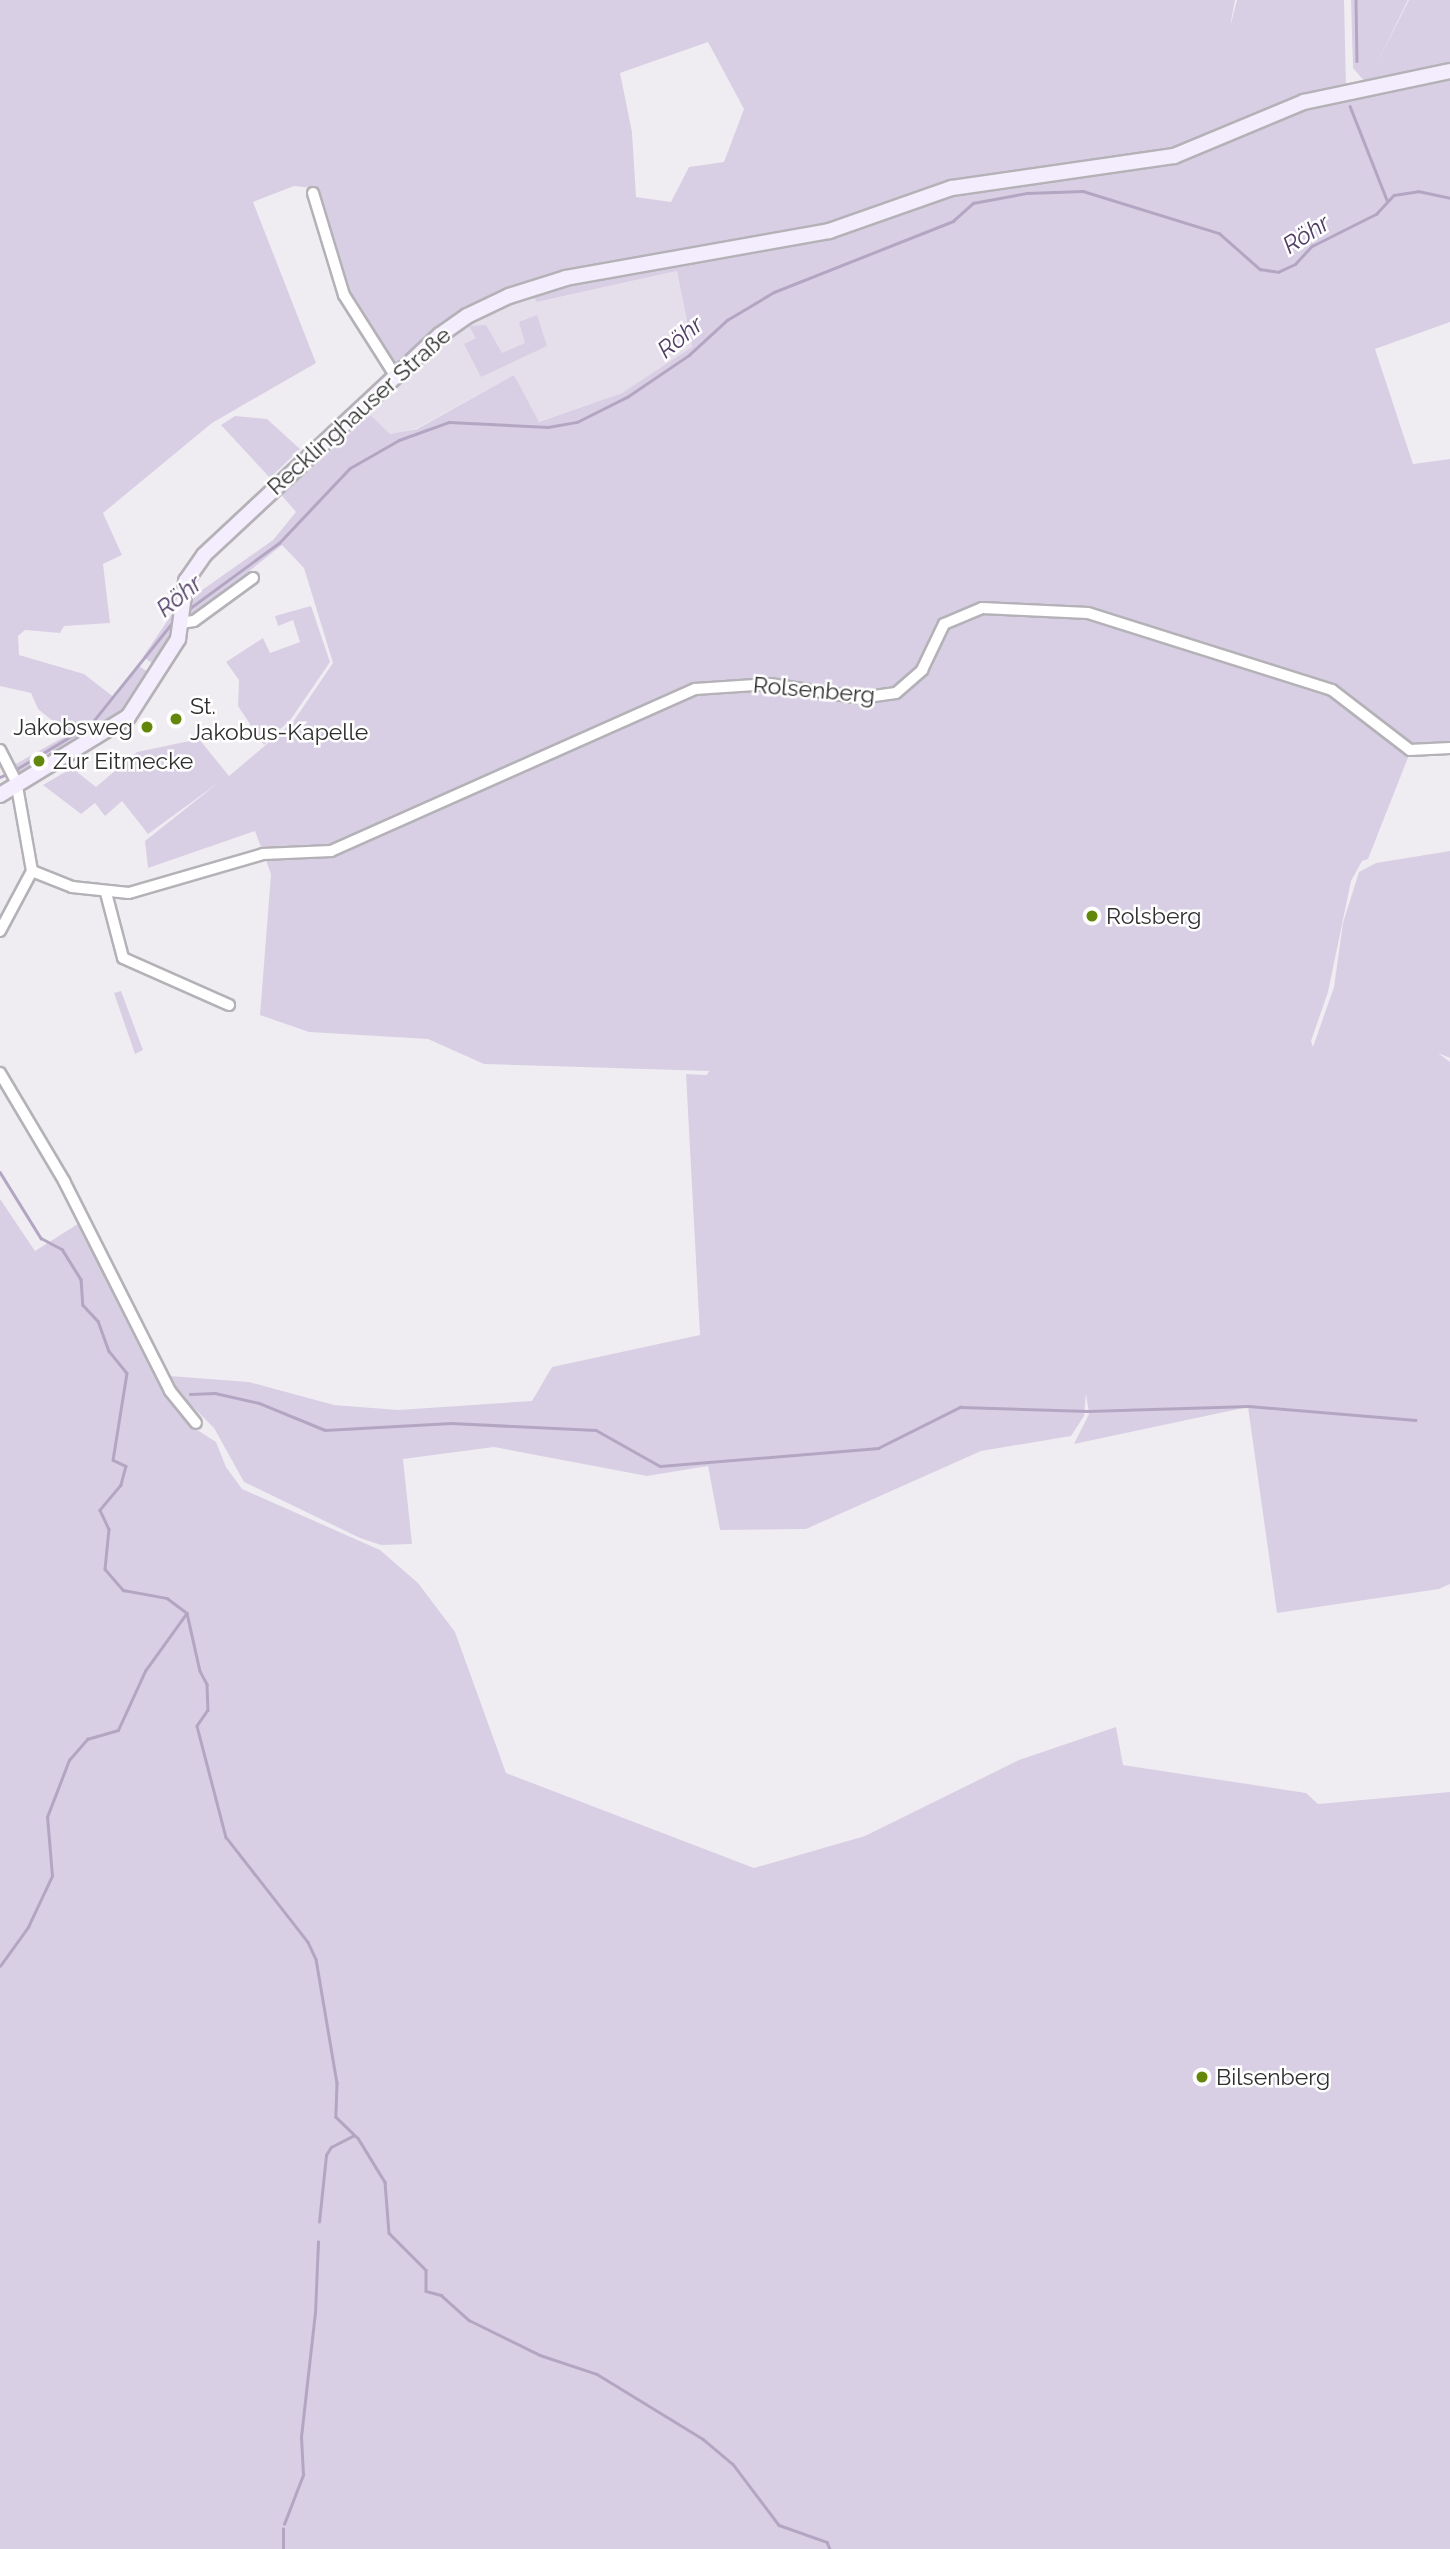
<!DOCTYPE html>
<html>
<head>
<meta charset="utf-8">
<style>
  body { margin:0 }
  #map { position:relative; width:1450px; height:2549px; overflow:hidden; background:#f0edf2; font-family:Raleway,sans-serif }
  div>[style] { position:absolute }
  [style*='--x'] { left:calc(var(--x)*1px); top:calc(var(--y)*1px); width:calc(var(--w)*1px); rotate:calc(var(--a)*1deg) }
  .built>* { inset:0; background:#e4dfeb }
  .green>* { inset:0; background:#d9cfe5 }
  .stream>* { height:2.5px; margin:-1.25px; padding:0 1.25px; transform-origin:1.25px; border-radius:1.25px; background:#b3a6c2 }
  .roads { filter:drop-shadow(2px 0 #b4b2b7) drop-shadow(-2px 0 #b4b2b7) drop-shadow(0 2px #b4b2b7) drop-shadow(0 -2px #b4b2b7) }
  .minor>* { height:10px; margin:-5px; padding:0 5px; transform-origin:5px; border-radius:5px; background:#fff }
  .secondary>* { height:14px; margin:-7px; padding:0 7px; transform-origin:7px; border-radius:7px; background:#f4edfd }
  .dots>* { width:19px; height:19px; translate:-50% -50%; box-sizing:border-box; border:4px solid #fff; border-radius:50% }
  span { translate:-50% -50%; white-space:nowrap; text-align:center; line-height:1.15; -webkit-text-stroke:5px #fff; paint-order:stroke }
  .street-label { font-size:23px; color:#2f2f30 }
  .poi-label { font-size:23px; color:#2f2f30 }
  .left { translate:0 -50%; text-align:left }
  .right { translate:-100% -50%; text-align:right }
  .water-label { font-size:24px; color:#513d66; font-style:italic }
</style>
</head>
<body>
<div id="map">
  <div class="built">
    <i style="clip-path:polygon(677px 271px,692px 348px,622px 393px,538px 422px,514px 375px,417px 428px,390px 435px,364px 409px,397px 371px,525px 284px,538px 302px)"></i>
  </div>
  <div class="green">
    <i style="clip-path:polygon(evenodd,0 0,1235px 0,1230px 27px,1237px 0,1344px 0,1346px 86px,1270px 108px,1225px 131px,1450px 76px,1450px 322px,1375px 349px,1413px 464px,1450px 459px,1450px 745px,1409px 755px,1368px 859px,1362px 861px,1351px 881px,1328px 992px,1311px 1041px,1313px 1047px,1334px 987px,1343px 923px,1359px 872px,1376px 863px,1450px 851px,1450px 1058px,1438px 1053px,1450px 1062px,1450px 1584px,1439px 1589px,1277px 1613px,1248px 1407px,1074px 1444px,1089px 1414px,1086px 1394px,1084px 1416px,1071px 1436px,981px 1451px,806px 1529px,720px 1530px,708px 1466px,647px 1476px,494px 1447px,403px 1459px,412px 1544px,381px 1545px,360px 1538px,244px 1482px,214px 1428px,181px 1395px,170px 1376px,249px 1382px,334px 1405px,398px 1410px,532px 1401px,552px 1367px,700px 1335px,686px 1074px,707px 1075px,709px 1071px,484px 1064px,428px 1039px,309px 1032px,260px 1015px,271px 874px,255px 831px,148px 868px,145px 841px,218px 783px,148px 834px,122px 801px,105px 816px,95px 803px,81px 814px,43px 785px,72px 768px,96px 787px,137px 752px,199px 739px,229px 776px,293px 722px,333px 663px,304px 568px,282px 545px,188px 620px,188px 600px,273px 540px,296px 512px,277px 490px,364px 409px,390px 434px,417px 429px,514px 375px,539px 422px,622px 393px,692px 347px,677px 271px,537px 302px,525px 285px,397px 371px,347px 295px,313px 188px,294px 186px,253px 202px,316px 363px,212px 423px,103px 513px,122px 555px,103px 564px,110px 623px,64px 626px,60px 633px,25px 630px,18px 636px,19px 655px,84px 674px,115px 698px,137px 665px,150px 673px,115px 721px,19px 775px,14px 765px,69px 734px,38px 709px,31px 693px,0 686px,0 0,708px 42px,744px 109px,724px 162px,689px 167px,671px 202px,636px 197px,632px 132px,620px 73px,708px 42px)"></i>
    <i style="clip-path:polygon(1351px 0,1408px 0,1376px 65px,1409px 0,1450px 0,1450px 67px,1365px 82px,1353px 68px)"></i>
    <i style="clip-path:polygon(537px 315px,547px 346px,481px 377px,464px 344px,476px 338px,469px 326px,486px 325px,502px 353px,525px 343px,519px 322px)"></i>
    <i style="clip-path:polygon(235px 416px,267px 419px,300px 449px,270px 478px,221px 425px)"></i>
    <i style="clip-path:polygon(311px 606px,330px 662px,291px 719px,264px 745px,238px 706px,239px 680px,226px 662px,263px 638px,270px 653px,300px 642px,293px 620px,278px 626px,275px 616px)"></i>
    <i style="clip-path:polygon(174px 611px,169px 642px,155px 665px,143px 657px)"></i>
    <i style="clip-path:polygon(121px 991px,143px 1050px,135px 1054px,114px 993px)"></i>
    <i style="clip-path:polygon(0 1199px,35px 1251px,81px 1222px,156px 1373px,191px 1426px,216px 1442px,226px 1467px,242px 1489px,380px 1550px,418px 1583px,455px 1632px,506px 1773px,754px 1868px,865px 1836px,1019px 1760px,1116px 1727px,1123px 1765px,1306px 1793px,1318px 1804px,1450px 1792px,1450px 2549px,0 2549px)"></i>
  </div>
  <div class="stream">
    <i style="--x:1356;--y:0;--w:61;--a:89.1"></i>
    <i style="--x:1350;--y:106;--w:101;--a:68.5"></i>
    <i style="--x:186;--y:611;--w:115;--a:-36.2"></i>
    <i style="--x:279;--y:543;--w:103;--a:-46.6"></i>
    <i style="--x:350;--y:468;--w:56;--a:-29.7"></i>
    <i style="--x:399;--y:440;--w:53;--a:-19.8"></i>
    <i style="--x:449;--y:422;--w:99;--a:2.9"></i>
    <i style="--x:548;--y:427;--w:29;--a:-10"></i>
    <i style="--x:577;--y:422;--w:56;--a:-26.6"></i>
    <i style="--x:627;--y:397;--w:75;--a:-34.1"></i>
    <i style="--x:689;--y:355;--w:52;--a:-42.6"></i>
    <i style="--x:727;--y:320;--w:55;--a:-30.8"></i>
    <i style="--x:774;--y:292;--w:193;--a:-21.6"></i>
    <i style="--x:953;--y:221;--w:27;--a:-42"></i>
    <i style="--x:973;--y:203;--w:55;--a:-10.5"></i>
    <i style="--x:1027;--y:193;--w:56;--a:-2"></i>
    <i style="--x:1083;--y:191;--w:142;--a:17.2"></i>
    <i style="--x:1219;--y:233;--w:55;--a:41.3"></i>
    <i style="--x:1260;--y:269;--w:18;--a:9"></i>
    <i style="--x:1278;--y:272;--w:19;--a:-25"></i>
    <i style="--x:1295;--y:264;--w:25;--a:-47"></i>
    <i style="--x:1312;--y:246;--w:72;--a:-26.6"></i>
    <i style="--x:1376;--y:214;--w:26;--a:-47"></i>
    <i style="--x:1394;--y:195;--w:24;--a:-9"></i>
    <i style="--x:1418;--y:191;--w:33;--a:12"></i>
    <i style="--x:15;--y:770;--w:89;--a:-31.2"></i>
    <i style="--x:91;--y:724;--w:134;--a:-51.3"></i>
    <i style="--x:0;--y:777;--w:10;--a:-24"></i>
    <i style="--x:0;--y:1172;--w:78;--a:58.2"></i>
    <i style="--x:41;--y:1238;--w:24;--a:28"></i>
    <i style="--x:62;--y:1249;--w:36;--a:58"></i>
    <i style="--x:81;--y:1279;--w:26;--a:86"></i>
    <i style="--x:83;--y:1305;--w:22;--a:47"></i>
    <i style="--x:98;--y:1321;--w:32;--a:70"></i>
    <i style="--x:109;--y:1351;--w:28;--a:51"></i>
    <i style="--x:127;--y:1373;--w:88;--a:99.1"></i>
    <i style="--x:113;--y:1460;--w:14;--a:25"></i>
    <i style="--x:126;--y:1466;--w:20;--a:105"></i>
    <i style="--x:121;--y:1485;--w:33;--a:130"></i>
    <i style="--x:100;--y:1510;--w:21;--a:65"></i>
    <i style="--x:109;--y:1529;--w:40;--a:95.7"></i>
    <i style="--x:105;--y:1569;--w:28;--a:49"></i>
    <i style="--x:123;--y:1590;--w:45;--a:10.3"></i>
    <i style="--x:167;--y:1598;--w:25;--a:37"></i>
    <i style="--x:187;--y:1613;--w:59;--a:77.4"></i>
    <i style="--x:200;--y:1671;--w:15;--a:62"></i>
    <i style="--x:207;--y:1684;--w:26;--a:88"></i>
    <i style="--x:208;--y:1710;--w:19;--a:125"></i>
    <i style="--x:197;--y:1726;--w:115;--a:75.4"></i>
    <i style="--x:226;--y:1837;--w:133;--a:52"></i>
    <i style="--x:308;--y:1942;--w:19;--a:65"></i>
    <i style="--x:316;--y:1959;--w:126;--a:80.4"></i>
    <i style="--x:337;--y:2083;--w:34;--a:92"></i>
    <i style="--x:336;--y:2117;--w:30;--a:44"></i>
    <i style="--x:358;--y:2138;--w:52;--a:58.5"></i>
    <i style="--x:385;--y:2182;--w:51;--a:85.5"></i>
    <i style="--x:389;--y:2233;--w:52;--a:45"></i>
    <i style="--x:426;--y:2270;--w:21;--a:90"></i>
    <i style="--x:426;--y:2291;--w:16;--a:15"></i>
    <i style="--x:441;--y:2295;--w:38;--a:42"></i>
    <i style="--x:469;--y:2320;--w:79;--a:26.2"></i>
    <i style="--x:540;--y:2355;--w:60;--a:18.4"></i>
    <i style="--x:597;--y:2374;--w:124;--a:31.5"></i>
    <i style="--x:703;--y:2439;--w:39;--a:40"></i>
    <i style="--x:733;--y:2464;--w:76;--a:53"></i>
    <i style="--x:779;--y:2525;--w:51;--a:19.5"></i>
    <i style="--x:827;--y:2542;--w:8;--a:67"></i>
    <i style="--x:190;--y:1394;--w:25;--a:-2"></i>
    <i style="--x:215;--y:1393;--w:45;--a:12.8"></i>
    <i style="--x:259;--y:1403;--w:71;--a:22.2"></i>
    <i style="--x:325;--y:1430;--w:126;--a:-3.2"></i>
    <i style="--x:451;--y:1423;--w:145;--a:2.8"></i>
    <i style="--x:596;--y:1430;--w:73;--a:29.4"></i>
    <i style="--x:660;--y:1466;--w:219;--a:-4.7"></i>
    <i style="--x:878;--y:1448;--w:92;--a:-26.6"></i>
    <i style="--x:960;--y:1407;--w:128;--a:1.8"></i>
    <i style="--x:1088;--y:1411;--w:161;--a:-1.8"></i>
    <i style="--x:1249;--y:1406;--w:167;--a:4.8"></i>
    <i style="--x:0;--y:1966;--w:48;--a:-54.3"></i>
    <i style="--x:28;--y:1927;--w:56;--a:-64.8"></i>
    <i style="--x:52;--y:1876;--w:59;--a:-94.8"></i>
    <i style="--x:47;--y:1817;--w:61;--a:-68.9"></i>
    <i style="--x:69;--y:1760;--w:28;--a:-49"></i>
    <i style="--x:87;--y:1739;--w:32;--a:-16"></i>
    <i style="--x:118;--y:1730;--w:65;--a:-65.4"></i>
    <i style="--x:145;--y:1671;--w:70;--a:-54.3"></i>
    <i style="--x:319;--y:2222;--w:67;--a:-84"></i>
    <i style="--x:326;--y:2155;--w:9;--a:-58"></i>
    <i style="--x:331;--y:2147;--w:25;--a:-27"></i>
    <i style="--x:284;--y:2524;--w:53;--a:-68.8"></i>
    <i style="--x:303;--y:2475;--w:38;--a:-93"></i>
    <i style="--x:301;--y:2437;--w:125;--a:-83.6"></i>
    <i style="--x:315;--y:2313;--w:71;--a:-87.6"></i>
    <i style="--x:283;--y:2549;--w:20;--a:-90"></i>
  </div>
  <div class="roads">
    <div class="minor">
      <i style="--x:313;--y:193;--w:107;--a:73.1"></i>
      <i style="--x:344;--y:295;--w:97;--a:57.6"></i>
      <i style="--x:181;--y:623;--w:13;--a:-9"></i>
      <i style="--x:194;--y:621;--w:73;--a:-36.1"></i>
      <i style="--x:0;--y:750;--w:35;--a:63"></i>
      <i style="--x:16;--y:781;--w:91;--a:79.9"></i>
      <i style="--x:32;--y:871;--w:68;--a:118.1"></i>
      <i style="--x:32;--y:871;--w:43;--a:21.8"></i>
      <i style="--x:72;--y:887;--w:57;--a:6"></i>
      <i style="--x:129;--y:893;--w:140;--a:-16.2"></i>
      <i style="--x:263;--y:854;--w:68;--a:-2.5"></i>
      <i style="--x:331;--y:851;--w:398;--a:-24"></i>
      <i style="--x:695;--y:689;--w:75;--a:-3.8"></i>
      <i style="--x:770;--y:684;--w:91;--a:8.8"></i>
      <i style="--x:860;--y:698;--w:36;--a:-8"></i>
      <i style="--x:896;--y:693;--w:35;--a:-41"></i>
      <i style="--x:922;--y:670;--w:51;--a:-64.4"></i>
      <i style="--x:944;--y:624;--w:41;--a:-22.8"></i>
      <i style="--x:982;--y:608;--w:106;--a:2.7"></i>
      <i style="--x:1088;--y:613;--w:256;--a:17.5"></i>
      <i style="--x:1332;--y:690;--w:98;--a:37.6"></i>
      <i style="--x:1410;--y:750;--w:40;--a:-2.9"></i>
      <i style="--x:106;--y:893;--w:67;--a:75.3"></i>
      <i style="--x:123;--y:958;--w:116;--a:23.9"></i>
      <i style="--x:0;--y:1073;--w:126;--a:59.3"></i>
      <i style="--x:64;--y:1181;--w:235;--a:63.2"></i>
      <i style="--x:170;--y:1391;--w:41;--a:50.9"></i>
    </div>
    <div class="secondary">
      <i style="--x:0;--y:795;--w:150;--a:-31.4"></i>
      <i style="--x:128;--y:717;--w:93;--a:-57.3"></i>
      <i style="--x:178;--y:639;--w:59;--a:-82.1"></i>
      <i style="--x:186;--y:581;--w:32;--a:-55"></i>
      <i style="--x:204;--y:555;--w:323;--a:-43"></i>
      <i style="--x:440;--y:335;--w:33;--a:-35"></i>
      <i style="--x:467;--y:316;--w:47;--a:-25.5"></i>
      <i style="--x:509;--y:296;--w:60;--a:-17.5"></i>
      <i style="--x:566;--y:278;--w:267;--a:-10.1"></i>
      <i style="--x:829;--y:231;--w:130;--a:-19.3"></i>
      <i style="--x:952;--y:188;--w:224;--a:-8.2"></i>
      <i style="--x:1174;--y:156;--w:141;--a:-22.6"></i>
      <i style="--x:1304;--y:102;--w:149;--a:-12"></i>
    </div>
  </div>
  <div class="dots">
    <i style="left:176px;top:719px;background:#63870b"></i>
    <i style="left:147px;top:727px;background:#63870b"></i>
    <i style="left:39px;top:761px;background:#63870b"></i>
    <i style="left:1092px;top:916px;background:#63870b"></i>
    <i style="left:1202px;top:2077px;background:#63870b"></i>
  </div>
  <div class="street-label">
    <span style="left:359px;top:411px;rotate:-42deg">Recklinghauser Straße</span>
    <span style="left:814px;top:690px;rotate:5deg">Rolsenberg</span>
  </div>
  <div class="poi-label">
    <span class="left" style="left:190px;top:719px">St.<br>Jakobus-Kapelle</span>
    <span class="right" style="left:133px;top:727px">Jakobsweg</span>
    <span class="left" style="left:53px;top:761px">Zur Eitmecke</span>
    <span class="left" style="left:1106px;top:916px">Rolsberg</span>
    <span class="left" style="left:1216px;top:2077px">Bilsenberg</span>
  </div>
  <div class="water-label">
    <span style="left:1306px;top:234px;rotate:-33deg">Röhr</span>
    <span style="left:680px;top:337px;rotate:-39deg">Röhr</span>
    <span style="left:179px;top:596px;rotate:-39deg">Röhr</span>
  </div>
</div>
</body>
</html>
